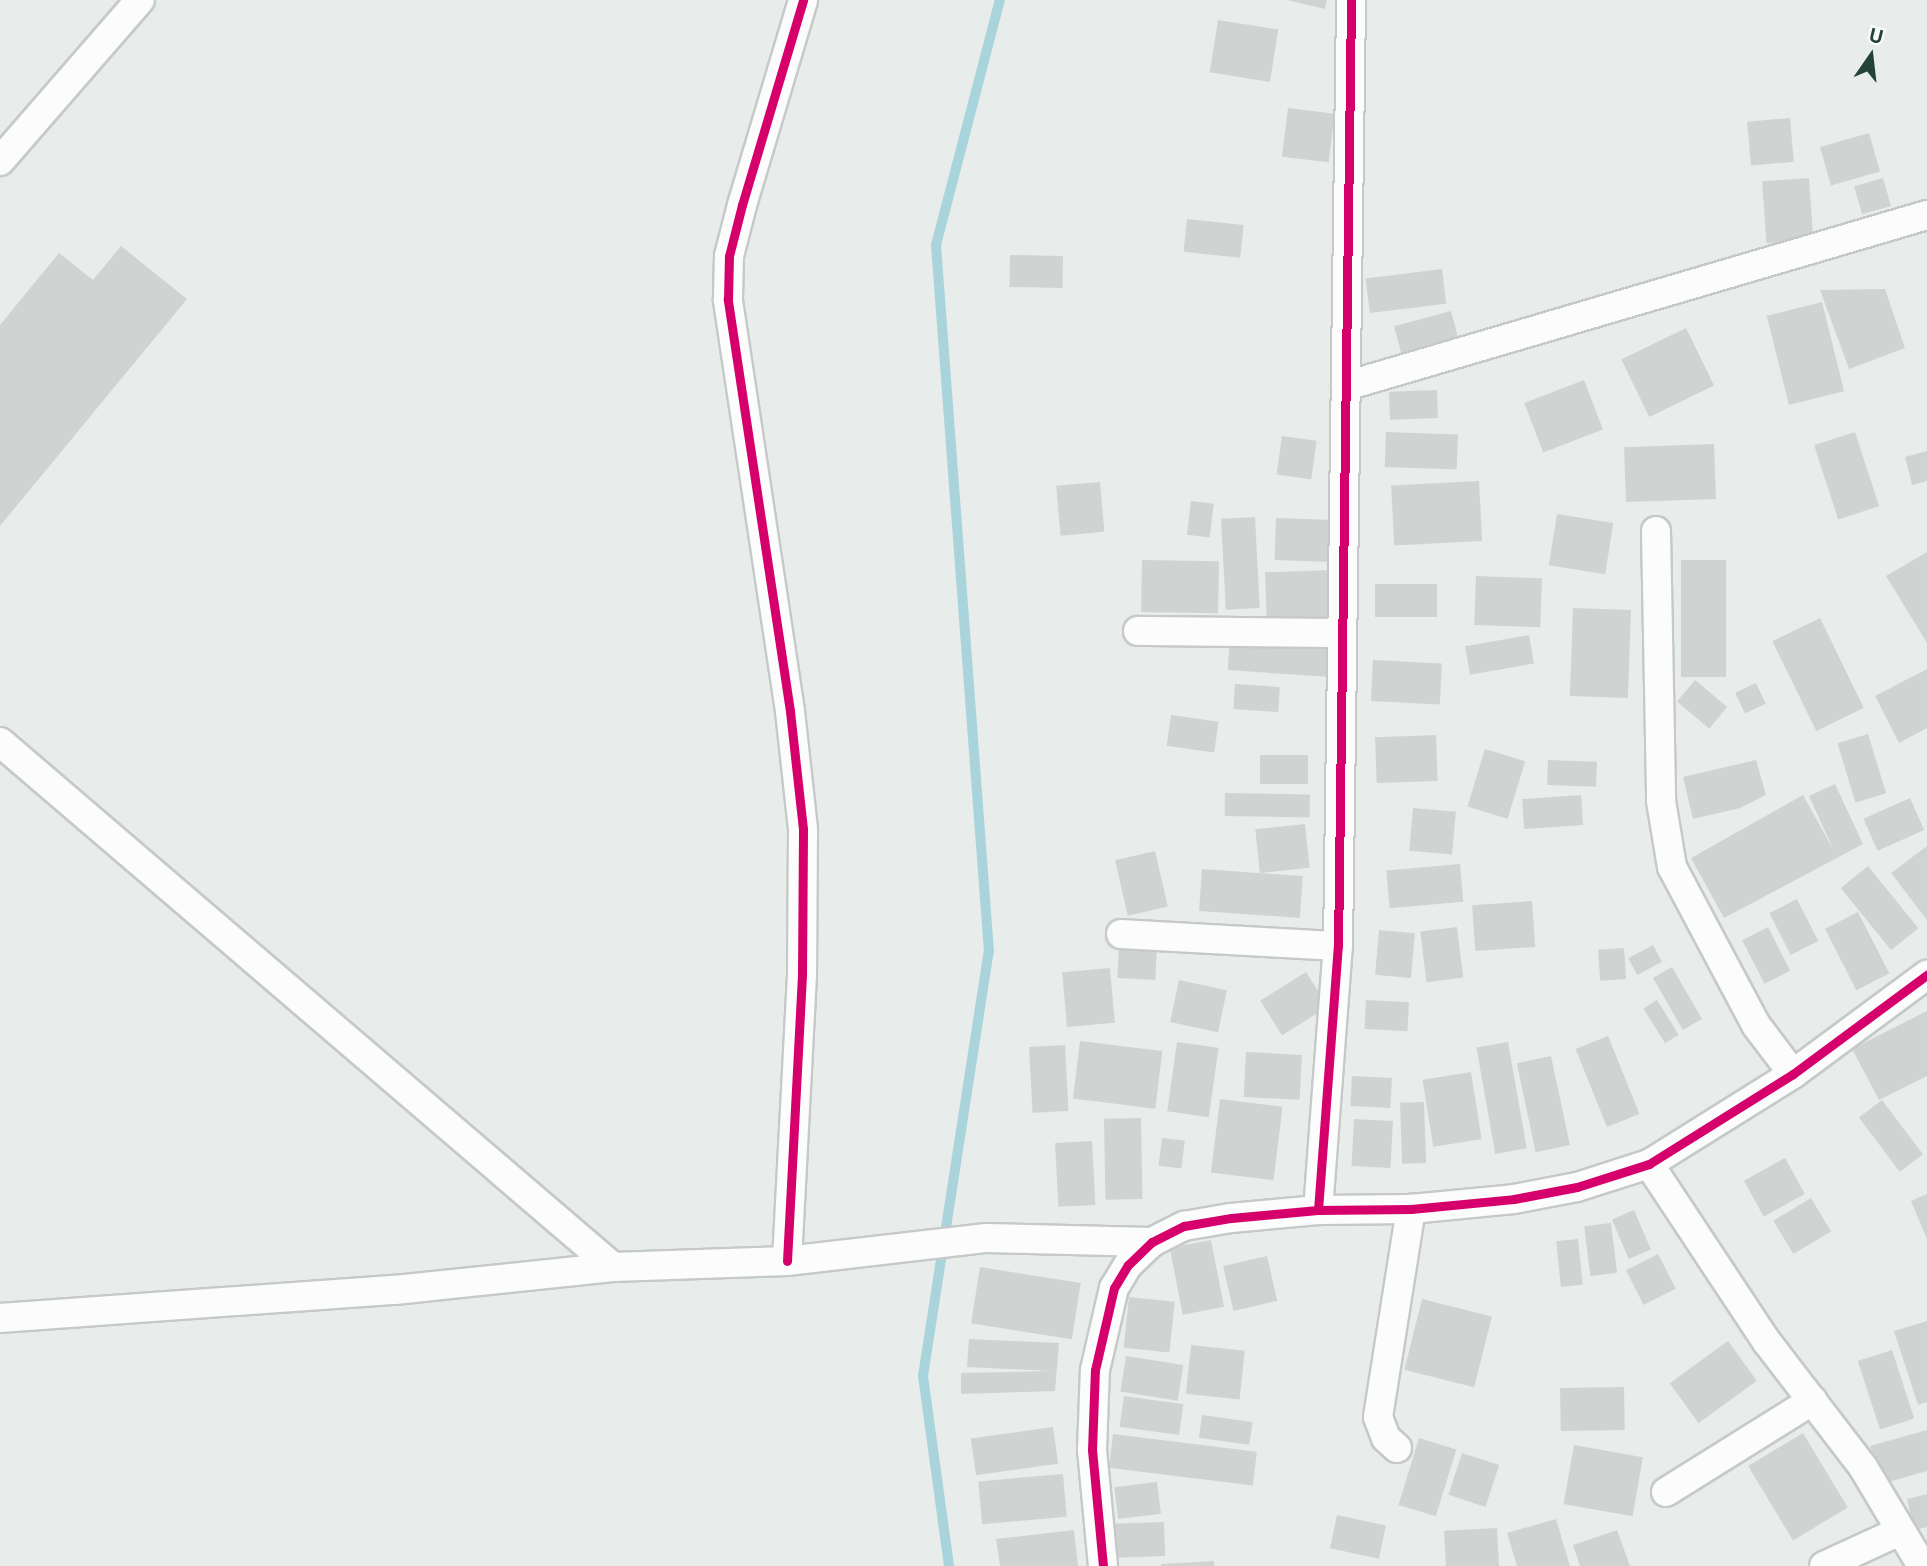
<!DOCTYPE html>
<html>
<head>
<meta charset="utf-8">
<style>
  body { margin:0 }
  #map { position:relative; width:1927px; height:1566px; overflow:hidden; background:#e8edeb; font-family:"Public Sans",sans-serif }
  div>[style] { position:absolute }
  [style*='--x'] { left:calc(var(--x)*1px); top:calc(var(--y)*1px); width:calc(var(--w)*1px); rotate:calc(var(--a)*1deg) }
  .stream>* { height:10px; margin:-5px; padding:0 5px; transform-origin:5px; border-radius:5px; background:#a9d4db }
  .building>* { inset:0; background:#cfd4d2; transform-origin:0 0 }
  .roads { filter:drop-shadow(2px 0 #c5cac8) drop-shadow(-2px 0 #c5cac8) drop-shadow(0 2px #c5cac8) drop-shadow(0 -2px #c5cac8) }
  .minor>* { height:28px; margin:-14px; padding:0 14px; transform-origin:14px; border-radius:14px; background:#fcfcfc }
  .cycleway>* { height:9px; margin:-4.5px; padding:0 4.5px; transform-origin:4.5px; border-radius:4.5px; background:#d6006c }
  span { translate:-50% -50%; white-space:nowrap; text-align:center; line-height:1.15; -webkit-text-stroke:7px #f7fbf9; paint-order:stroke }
  .north { position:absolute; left:1836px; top:21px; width:70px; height:70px; -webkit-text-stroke:5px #f7fbf9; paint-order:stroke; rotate:14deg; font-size:19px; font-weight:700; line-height:28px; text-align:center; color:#24423a }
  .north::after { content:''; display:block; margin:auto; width:24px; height:32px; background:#24423a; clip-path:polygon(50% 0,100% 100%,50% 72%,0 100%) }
</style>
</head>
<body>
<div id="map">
  <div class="stream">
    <i style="--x:949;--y:1566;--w:192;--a:-97.8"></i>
    <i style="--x:923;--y:1376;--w:429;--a:-81.2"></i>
    <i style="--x:989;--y:952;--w:709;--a:-94.29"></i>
    <i style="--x:936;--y:245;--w:253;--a:-75.4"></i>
  </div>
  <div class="building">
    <i style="clip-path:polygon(1287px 0,1327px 0,1325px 9px)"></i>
    <i style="left:1218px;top:20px;width:61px;height:53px;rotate:9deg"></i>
    <i style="left:1288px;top:108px;width:47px;height:49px;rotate:7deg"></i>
    <i style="left:1790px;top:118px;width:44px;height:43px;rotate:85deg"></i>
    <i style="left:1869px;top:133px;width:40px;height:51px;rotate:74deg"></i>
    <i style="left:1809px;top:178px;width:62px;height:47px;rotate:86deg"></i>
    <i style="left:1883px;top:178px;width:29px;height:30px;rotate:74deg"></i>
    <i style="left:1187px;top:219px;width:57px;height:33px;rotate:6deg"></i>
    <i style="clip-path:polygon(121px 246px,187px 299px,0 526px,0 325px,59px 253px,93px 280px)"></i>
    <i style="left:1010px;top:255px;width:53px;height:32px;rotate:1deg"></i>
    <i style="left:1442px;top:269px;width:35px;height:77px;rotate:83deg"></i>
    <i style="clip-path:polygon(1885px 289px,1905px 348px,1849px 369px,1820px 290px)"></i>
    <i style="left:1822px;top:302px;width:92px;height:57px;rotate:76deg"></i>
    <i style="left:1451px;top:311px;width:28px;height:59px;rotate:75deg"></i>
    <i style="left:1686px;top:328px;width:64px;height:72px;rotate:64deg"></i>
    <i style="left:1584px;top:380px;width:53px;height:64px;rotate:69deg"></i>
    <i style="left:1437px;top:390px;width:28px;height:48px;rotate:88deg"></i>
    <i style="left:1386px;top:432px;width:72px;height:35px;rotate:2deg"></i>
    <i style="left:1855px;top:432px;width:78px;height:43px;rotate:72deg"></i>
    <i style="left:1282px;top:436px;width:35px;height:39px;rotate:8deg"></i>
    <i style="left:1714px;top:444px;width:55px;height:90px;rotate:88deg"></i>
    <i style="clip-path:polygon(1927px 451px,1927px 481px,1912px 485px,1905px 457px)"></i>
    <i style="left:1479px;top:481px;width:60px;height:88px;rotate:87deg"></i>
    <i style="left:1100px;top:482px;width:50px;height:44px;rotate:85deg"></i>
    <i style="left:1191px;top:501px;width:23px;height:34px;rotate:7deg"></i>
    <i style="left:1557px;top:514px;width:57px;height:52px;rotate:9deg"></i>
    <i style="left:1255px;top:517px;width:91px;height:34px;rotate:87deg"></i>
    <i style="left:1276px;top:518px;width:60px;height:42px;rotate:2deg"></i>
    <i style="clip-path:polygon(1927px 552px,1927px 643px,1886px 576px)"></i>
    <i style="left:1142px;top:560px;width:77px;height:52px;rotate:1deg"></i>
    <i style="left:1681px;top:560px;width:45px;height:117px"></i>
    <i style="left:1332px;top:570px;width:47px;height:67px;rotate:88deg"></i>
    <i style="left:1476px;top:576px;width:66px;height:49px;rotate:2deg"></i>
    <i style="left:1375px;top:584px;width:62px;height:33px"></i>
    <i style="left:1573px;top:608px;width:58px;height:88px;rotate:2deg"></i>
    <i style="left:1820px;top:618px;width:100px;height:53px;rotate:64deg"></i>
    <i style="left:1529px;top:635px;width:29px;height:65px;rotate:80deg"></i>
    <i style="left:1230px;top:636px;width:99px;height:34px;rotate:4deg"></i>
    <i style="left:1373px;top:660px;width:69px;height:41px;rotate:3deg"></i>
    <i style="clip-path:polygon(1927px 669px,1927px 728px,1899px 743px,1875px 696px)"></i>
    <i style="left:1695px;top:680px;width:42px;height:28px;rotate:40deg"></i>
    <i style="left:1756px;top:683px;width:23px;height:23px;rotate:65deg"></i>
    <i style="left:1235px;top:684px;width:45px;height:25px;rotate:4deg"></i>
    <i style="left:1171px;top:715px;width:48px;height:31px;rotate:8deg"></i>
    <i style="left:1868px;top:734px;width:62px;height:32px;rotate:73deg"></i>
    <i style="left:1436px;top:735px;width:46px;height:61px;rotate:88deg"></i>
    <i style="left:1485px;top:749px;width:42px;height:60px;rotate:17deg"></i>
    <i style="left:1260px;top:755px;width:48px;height:29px"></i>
    <i style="left:1548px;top:760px;width:49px;height:25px;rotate:2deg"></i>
    <i style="clip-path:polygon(1756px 760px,1766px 795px,1740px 808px,1693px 819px,1683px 777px)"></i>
    <i style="clip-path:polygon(1835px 784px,1863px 844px,1724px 918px,1691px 858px,1803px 795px,1834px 851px,1809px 796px)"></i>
    <i style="left:1225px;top:793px;width:85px;height:23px;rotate:1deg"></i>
    <i style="left:1581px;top:795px;width:30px;height:59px;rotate:86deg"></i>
    <i style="left:1910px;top:798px;width:35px;height:51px;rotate:66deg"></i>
    <i style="left:1413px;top:808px;width:43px;height:43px;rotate:5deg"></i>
    <i style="left:1305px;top:824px;width:44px;height:50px;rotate:84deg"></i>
    <i style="clip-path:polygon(1927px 846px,1927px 920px,1891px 873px)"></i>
    <i style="left:1155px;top:851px;width:57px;height:41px;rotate:77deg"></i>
    <i style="left:1460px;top:864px;width:38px;height:74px;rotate:85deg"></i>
    <i style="left:1868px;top:866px;width:80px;height:35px;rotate:51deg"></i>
    <i style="left:1202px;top:869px;width:101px;height:42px;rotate:4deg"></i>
    <i style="left:1797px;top:899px;width:47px;height:31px;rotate:63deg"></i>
    <i style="left:1532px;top:901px;width:46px;height:60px;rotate:86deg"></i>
    <i style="left:1858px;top:912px;width:69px;height:37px;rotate:63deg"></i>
    <i style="left:1457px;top:927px;width:51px;height:37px;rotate:83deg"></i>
    <i style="left:1768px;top:927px;width:49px;height:29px;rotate:63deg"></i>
    <i style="left:1379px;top:930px;width:36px;height:45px;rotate:5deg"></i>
    <i style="left:1119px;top:945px;width:38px;height:33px;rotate:3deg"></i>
    <i style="left:1653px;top:945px;width:19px;height:28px;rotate:62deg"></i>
    <i style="left:1624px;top:948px;width:31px;height:26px;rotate:86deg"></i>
    <i style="left:1672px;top:967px;width:60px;height:22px;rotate:60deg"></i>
    <i style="left:1110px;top:968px;width:55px;height:48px;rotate:85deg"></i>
    <i style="left:1306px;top:972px;width:41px;height:54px;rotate:58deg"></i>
    <i style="left:1179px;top:980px;width:49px;height:43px;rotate:12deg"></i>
    <i style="left:1366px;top:1000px;width:43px;height:29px;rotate:3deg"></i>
    <i style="left:1657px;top:1000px;width:41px;height:16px;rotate:58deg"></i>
    <i style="clip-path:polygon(1927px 1011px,1927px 1076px,1879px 1100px,1852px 1049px)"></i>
    <i style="left:1608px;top:1036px;width:84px;height:35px;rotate:68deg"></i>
    <i style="left:1080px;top:1041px;width:83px;height:58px;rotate:7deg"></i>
    <i style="left:1177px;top:1042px;width:42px;height:70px;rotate:8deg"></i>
    <i style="left:1508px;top:1042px;width:108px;height:32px;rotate:80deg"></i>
    <i style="left:1065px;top:1045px;width:66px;height:36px;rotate:87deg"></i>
    <i style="left:1246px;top:1052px;width:56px;height:45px;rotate:3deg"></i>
    <i style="left:1551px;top:1056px;width:91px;height:35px;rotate:78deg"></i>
    <i style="left:1471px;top:1072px;width:68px;height:49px;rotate:81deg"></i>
    <i style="left:1352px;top:1076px;width:40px;height:30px;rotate:3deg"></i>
    <i style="left:1220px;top:1099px;width:63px;height:74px;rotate:7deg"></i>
    <i style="left:1882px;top:1100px;width:68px;height:29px;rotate:53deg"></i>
    <i style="left:1424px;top:1102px;width:61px;height:24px;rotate:88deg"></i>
    <i style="left:1141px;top:1118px;width:81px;height:37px;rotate:89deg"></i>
    <i style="left:1354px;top:1119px;width:39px;height:47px;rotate:3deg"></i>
    <i style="left:1162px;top:1138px;width:23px;height:28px;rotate:7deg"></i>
    <i style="left:1092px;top:1141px;width:64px;height:37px;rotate:87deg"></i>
    <i style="left:1785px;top:1158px;width:41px;height:47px;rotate:61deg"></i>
    <i style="clip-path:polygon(1927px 1194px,1927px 1239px,1911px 1201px)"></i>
    <i style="left:1811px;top:1198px;width:39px;height:44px;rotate:59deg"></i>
    <i style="left:1634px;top:1210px;width:43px;height:24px;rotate:67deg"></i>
    <i style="left:1611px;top:1223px;width:50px;height:27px;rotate:83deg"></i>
    <i style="left:1578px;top:1239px;width:46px;height:22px;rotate:84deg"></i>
    <i style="left:1211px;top:1240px;width:68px;height:42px;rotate:79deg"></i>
    <i style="left:1658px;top:1254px;width:39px;height:36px;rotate:63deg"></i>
    <i style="left:1267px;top:1256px;width:46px;height:45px;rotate:77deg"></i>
    <i style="left:980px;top:1267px;width:102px;height:57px;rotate:9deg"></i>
    <i style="left:1129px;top:1297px;width:46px;height:51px;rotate:6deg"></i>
    <i style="left:1422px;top:1299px;width:72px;height:73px;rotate:14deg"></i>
    <i style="clip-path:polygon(1927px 1321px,1927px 1402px,1918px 1405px,1894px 1331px)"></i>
    <i style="clip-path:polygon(969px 1339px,1059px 1343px,1055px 1391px,961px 1394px,961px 1373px,1051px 1371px,967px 1367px)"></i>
    <i style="left:1728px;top:1341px;width:49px;height:72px;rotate:54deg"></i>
    <i style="left:1191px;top:1345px;width:54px;height:49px;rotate:6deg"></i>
    <i style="left:1892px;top:1350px;width:72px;height:36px;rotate:72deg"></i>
    <i style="left:1126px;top:1356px;width:58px;height:36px;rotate:9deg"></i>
    <i style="left:1624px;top:1387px;width:43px;height:64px;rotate:89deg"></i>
    <i style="left:1124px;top:1396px;width:60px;height:31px;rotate:8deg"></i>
    <i style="left:1202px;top:1415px;width:51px;height:23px;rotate:8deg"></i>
    <i style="left:1053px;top:1427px;width:37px;height:83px;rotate:82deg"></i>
    <i style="clip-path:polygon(1927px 1430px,1927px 1471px,1881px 1484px,1870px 1446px)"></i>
    <i style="left:1803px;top:1433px;width:87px;height:64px;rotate:59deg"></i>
    <i style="left:1113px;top:1434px;width:145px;height:34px;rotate:7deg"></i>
    <i style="left:1419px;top:1438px;width:39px;height:70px;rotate:17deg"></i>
    <i style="left:1574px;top:1445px;width:70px;height:60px;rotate:10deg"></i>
    <i style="left:1462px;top:1453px;width:39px;height:44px;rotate:18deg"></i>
    <i style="left:1063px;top:1474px;width:43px;height:85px;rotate:85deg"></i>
    <i style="left:1157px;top:1482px;width:32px;height:43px;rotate:83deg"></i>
    <i style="clip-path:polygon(1927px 1494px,1927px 1527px,1914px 1530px,1907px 1499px)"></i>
    <i style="left:1337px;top:1515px;width:50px;height:34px;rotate:12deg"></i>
    <i style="clip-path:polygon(1556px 1519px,1570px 1566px,1517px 1566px,1507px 1533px)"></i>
    <i style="left:1164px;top:1522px;width:34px;height:50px;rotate:88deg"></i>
    <i style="left:1497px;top:1528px;width:38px;height:53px;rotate:87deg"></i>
    <i style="clip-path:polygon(1074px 1530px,1078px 1566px,1000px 1566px,996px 1539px)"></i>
    <i style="clip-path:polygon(1617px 1530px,1630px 1566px,1580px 1566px,1573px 1545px)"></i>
    <i style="clip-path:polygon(1214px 1561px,1214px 1566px,1161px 1566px,1161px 1564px)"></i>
  </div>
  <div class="roads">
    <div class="minor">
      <i style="--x:0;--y:161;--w:213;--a:-49"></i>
      <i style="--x:1346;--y:386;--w:606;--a:-16.4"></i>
      <i style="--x:1656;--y:531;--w:270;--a:88.9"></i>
      <i style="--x:1661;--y:801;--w:67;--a:80.5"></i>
      <i style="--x:1672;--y:867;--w:179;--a:62"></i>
      <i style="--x:1756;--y:1025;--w:61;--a:52.9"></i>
      <i style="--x:1138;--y:631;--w:204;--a:0.6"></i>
      <i style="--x:0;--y:742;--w:807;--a:40.58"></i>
      <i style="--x:1121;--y:934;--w:217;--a:3.2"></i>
      <i style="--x:1649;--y:1164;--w:214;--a:56.5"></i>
      <i style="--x:1767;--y:1342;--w:158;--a:52.5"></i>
      <i style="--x:1863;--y:1467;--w:115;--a:59.2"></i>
      <i style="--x:1318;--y:1210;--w:265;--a:-85.7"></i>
      <i style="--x:1338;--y:946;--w:946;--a:-89.21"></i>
      <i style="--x:787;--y:1261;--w:287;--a:-87"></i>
      <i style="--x:802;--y:974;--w:145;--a:-89.6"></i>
      <i style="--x:803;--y:829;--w:119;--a:-96.3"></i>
      <i style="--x:790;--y:711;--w:417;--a:-98.6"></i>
      <i style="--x:728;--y:299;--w:43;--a:-88.7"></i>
      <i style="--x:729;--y:256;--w:53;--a:-75.7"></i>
      <i style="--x:742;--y:205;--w:214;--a:-73.4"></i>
      <i style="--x:0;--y:1318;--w:396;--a:-4.1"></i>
      <i style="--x:395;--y:1290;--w:219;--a:-6"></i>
      <i style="--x:613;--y:1267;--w:174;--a:-2"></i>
      <i style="--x:787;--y:1261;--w:201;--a:-6.6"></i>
      <i style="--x:987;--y:1238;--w:165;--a:1.4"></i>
      <i style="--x:1397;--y:1448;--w:15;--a:-138"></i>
      <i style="--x:1386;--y:1438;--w:22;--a:-111"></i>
      <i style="--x:1378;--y:1417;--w:211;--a:-81"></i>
      <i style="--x:1666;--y:1492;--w:173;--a:-32"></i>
      <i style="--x:1103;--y:1566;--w:117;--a:-95.4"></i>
      <i style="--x:1092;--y:1450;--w:80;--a:-87.9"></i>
      <i style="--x:1095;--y:1370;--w:84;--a:-77"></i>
      <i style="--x:1114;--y:1288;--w:27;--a:-59"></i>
      <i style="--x:1128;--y:1265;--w:33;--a:-44"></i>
      <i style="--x:1152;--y:1242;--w:36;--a:-27"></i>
      <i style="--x:1184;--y:1226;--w:48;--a:-9.7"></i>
      <i style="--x:1231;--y:1218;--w:87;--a:-5.3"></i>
      <i style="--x:1318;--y:1210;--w:93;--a:-0.6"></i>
      <i style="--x:1411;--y:1209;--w:103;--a:-5.5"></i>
      <i style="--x:1514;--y:1199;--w:64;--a:-10.8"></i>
      <i style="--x:1577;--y:1187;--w:76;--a:-17.7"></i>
      <i style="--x:1649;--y:1164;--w:170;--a:-32"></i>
      <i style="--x:1793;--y:1074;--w:167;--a:-36.5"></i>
      <i style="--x:1824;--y:1566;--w:84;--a:-24.7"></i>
    </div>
  </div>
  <div class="cycleway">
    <i style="--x:1318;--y:1210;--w:265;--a:-85.7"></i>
    <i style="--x:1338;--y:946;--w:946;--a:-89.21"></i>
    <i style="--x:787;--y:1261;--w:287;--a:-87"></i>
    <i style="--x:802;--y:974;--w:145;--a:-89.6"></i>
    <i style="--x:803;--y:829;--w:119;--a:-96.3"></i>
    <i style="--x:790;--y:711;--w:417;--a:-98.6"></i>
    <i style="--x:728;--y:299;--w:43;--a:-88.7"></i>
    <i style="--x:729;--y:256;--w:53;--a:-75.7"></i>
    <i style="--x:742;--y:205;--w:214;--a:-73.4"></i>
    <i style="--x:1103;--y:1566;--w:117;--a:-95.4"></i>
    <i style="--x:1092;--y:1450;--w:80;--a:-87.9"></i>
    <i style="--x:1095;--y:1370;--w:84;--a:-77"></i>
    <i style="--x:1114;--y:1288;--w:27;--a:-59"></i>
    <i style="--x:1128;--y:1265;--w:33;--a:-44"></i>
    <i style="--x:1152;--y:1242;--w:36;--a:-27"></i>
    <i style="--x:1184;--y:1226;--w:48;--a:-9.7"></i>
    <i style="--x:1231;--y:1218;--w:87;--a:-5.3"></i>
    <i style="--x:1318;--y:1210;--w:93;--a:-0.6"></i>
    <i style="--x:1411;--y:1209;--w:103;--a:-5.5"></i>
    <i style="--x:1514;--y:1199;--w:64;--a:-10.8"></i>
    <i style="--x:1577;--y:1187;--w:76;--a:-17.7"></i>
    <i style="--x:1649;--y:1164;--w:170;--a:-32"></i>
    <i style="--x:1793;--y:1074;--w:167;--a:-36.5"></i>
  </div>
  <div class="north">U</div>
</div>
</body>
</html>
